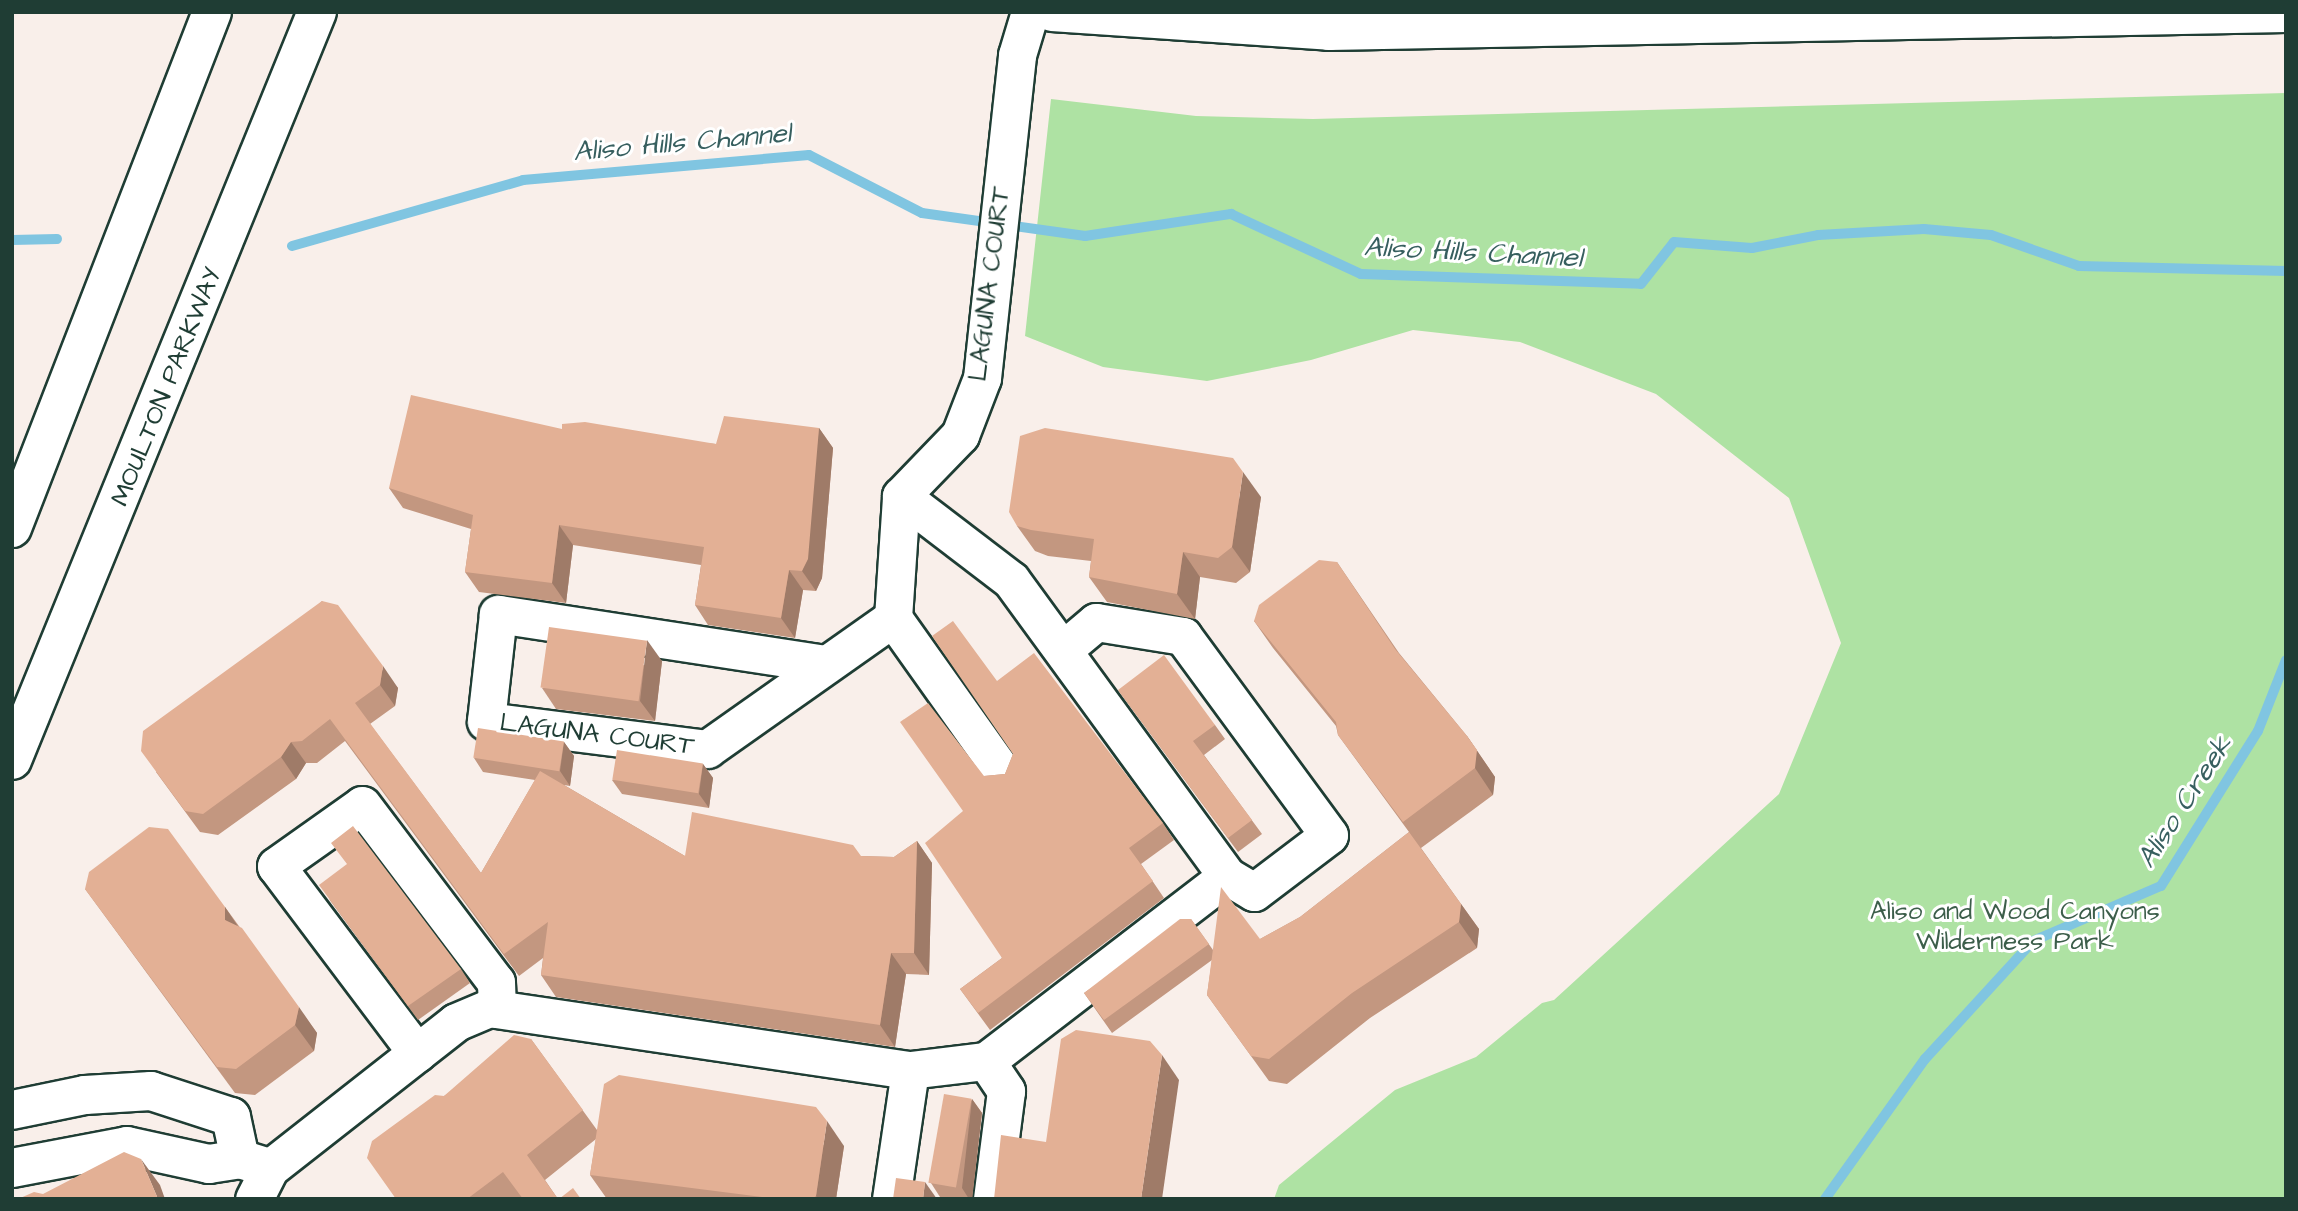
<!DOCTYPE html>
<html>
<head>
<meta charset="utf-8">
<style>
  body { margin:0 }
  #map { position:relative; width:2298px; height:1211px; overflow:hidden; background:#f9efea; font-family:"Architects Daughter",sans-serif }
  div>[style] { position:absolute }
  [style*='--x'] { left:calc(var(--x)*1px); top:calc(var(--y)*1px); width:calc(var(--w)*1px); rotate:calc(var(--a)*1deg) }
  .green>* { inset:0; background:#aee2a3 }
  .stream>* { height:10px; margin:-5px; padding:0 5px; transform-origin:5px; border-radius:5px; background:#80c5e1 }
  .roads { filter:drop-shadow(2px 0 #1f3d34) drop-shadow(-2px 0 #1f3d34) drop-shadow(0 2px #1f3d34) drop-shadow(0 -2px #1f3d34) }
  .street>* { height:37px; margin:-18.5px; padding:0 18.5px; transform-origin:18.5px; border-radius:18.5px; background:#fff }
  .secondary>* { height:38px; margin:-19px; padding:0 19px; transform-origin:19px; border-radius:19px; background:#fff }
  .primary>* { height:38px; margin:-19px; padding:0 19px; transform-origin:19px; border-radius:19px; background:#fff }
  .wall>* { inset:0; background:#c39780 }
  .shaded-wall>* { inset:0; background:#9f7b68 }
  .building>* { inset:0; background:#e3b095; transform-origin:0 0 }
  span { translate:-50% -50%; white-space:nowrap; text-align:center; line-height:1.15; -webkit-text-stroke:6px #fff; paint-order:stroke }
  .street-label { font-size:26px; color:#1f3d34 }
  .park-label { font-size:26px; color:#3c5e4a }
  .water-label { font-size:28px; color:#375f5f; font-style:italic }
  .frame { position:absolute; inset:0; border:14px solid #1f3d34; pointer-events:none }
</style>
</head>
<body>
<div id="map">
  <div class="green">
    <i style="clip-path:polygon(2286px 93px,2286px 1199px,1274px 1199px,1279px 1185px,1395px 1090px,1476px 1057px,1542px 1003px,1554px 1000px,1779px 794px,1841px 643px,1789px 498px,1656px 394px,1520px 342px,1413px 330px,1311px 360px,1207px 381px,1103px 367px,1025px 336px,1051px 99px,1196px 116px,1313px 119px)"></i>
  </div>
  <div class="stream">
    <i style="--x:12;--y:240;--w:45;--a:-1.3"></i>
    <i style="--x:292;--y:246;--w:240;--a:-15.9"></i>
    <i style="--x:523;--y:180;--w:287;--a:-5"></i>
    <i style="--x:809;--y:155;--w:127;--a:27.2"></i>
    <i style="--x:922;--y:213;--w:165;--a:8"></i>
    <i style="--x:1085;--y:236;--w:148;--a:-8.6"></i>
    <i style="--x:1231;--y:214;--w:143;--a:24.8"></i>
    <i style="--x:1361;--y:274;--w:280;--a:2"></i>
    <i style="--x:1641;--y:284;--w:53;--a:-51.8"></i>
    <i style="--x:1674;--y:242;--w:78;--a:4.4"></i>
    <i style="--x:1752;--y:248;--w:67;--a:-11.1"></i>
    <i style="--x:1818;--y:235;--w:106;--a:-3.2"></i>
    <i style="--x:1924;--y:229;--w:67;--a:5.1"></i>
    <i style="--x:1991;--y:235;--w:93;--a:19.4"></i>
    <i style="--x:2079;--y:266;--w:207;--a:1.4"></i>
    <i style="--x:1825;--y:1199;--w:172;--a:-54.5"></i>
    <i style="--x:1925;--y:1059;--w:160;--a:-47.5"></i>
    <i style="--x:2033;--y:941;--w:139;--a:-23.3"></i>
    <i style="--x:2161;--y:886;--w:183;--a:-58"></i>
    <i style="--x:2258;--y:731;--w:76;--a:-68.5"></i>
  </div>
  <div class="roads">
    <div class="street">
      <i style="--x:901;--y:496;--w:138;--a:37.4"></i>
      <i style="--x:1011;--y:580;--w:366;--a:53.9"></i>
      <i style="--x:893;--y:618;--w:191;--a:54.6"></i>
      <i style="--x:825;--y:664;--w:331;--a:-171.3"></i>
      <i style="--x:498;--y:614;--w:108;--a:96.4"></i>
      <i style="--x:486;--y:721;--w:223;--a:7.2"></i>
      <i style="--x:707;--y:749;--w:228;--a:-35.2"></i>
      <i style="--x:893;--y:618;--w:122;--a:-86.2"></i>
      <i style="--x:901;--y:496;--w:85;--a:-46"></i>
      <i style="--x:960;--y:435;--w:61;--a:-68.9"></i>
      <i style="--x:982;--y:378;--w:325;--a:-83.8"></i>
      <i style="--x:1017;--y:55;--w:45;--a:-73.2"></i>
      <i style="--x:417;--y:1053;--w:234;--a:-127"></i>
      <i style="--x:276;--y:866;--w:105;--a:-35.3"></i>
      <i style="--x:362;--y:805;--w:222;--a:52.9"></i>
      <i style="--x:496;--y:982;--w:27;--a:88"></i>
      <i style="--x:986;--y:1061;--w:304;--a:-37.5"></i>
      <i style="--x:1227;--y:876;--w:31;--a:31"></i>
      <i style="--x:1254;--y:892;--w:94;--a:-37.2"></i>
      <i style="--x:1329;--y:835;--w:247;--a:-126.3"></i>
      <i style="--x:1183;--y:636;--w:88;--a:-170.9"></i>
      <i style="--x:1096;--y:622;--w:39;--a:140"></i>
      <i style="--x:254;--y:1199;--w:35;--a:-63"></i>
      <i style="--x:270;--y:1168;--w:236;--a:-38.1"></i>
      <i style="--x:456;--y:1022;--w:36;--a:-23"></i>
      <i style="--x:489;--y:1008;--w:426;--a:8.4"></i>
      <i style="--x:910;--y:1070;--w:77;--a:-6.8"></i>
      <i style="--x:986;--y:1061;--w:36;--a:56"></i>
      <i style="--x:1006;--y:1091;--w:109;--a:97.4"></i>
      <i style="--x:891;--y:1199;--w:130;--a:-81.6"></i>
    </div>
    <div class="secondary">
      <i style="--x:12;--y:1110;--w:75;--a:-11.6"></i>
      <i style="--x:85;--y:1095;--w:66;--a:-3.5"></i>
      <i style="--x:151;--y:1091;--w:84;--a:18"></i>
      <i style="--x:231;--y:1117;--w:43;--a:77.9"></i>
      <i style="--x:12;--y:1168;--w:117;--a:-10.8"></i>
      <i style="--x:127;--y:1146;--w:84;--a:12.4"></i>
      <i style="--x:209;--y:1164;--w:31;--a:-9"></i>
      <i style="--x:240;--y:1159;--w:31;--a:17"></i>
    </div>
    <div class="primary">
      <i style="--x:1052;--y:12;--w:278;--a:3.9"></i>
      <i style="--x:1329;--y:31;--w:957;--a:-1.08"></i>
      <i style="--x:12;--y:528;--w:553;--a:-68.81"></i>
      <i style="--x:12;--y:760;--w:808;--a:-67.82"></i>
    </div>
  </div>
  <div class="wall">
    <i style="clip-path:polygon(819px 428px,833px 448px,822px 578px,816px 591px,803px 590px,795px 638px,708px 625px,695px 605px,701px 565px,573px 545px,566px 603px,479px 592px,465px 572px,471px 529px,403px 508px,389px 488px,562px 429px,716px 444px)"></i>
    <i style="clip-path:polygon(1261px 497px,1250px 572px,1236px 583px,1200px 577px,1195px 619px,1107px 602px,1089px 577px,1091px 561px,1048px 556px,1035px 551px,1017px 526px)"></i>
    <i style="clip-path:polygon(1337px 562px,1399px 653px,1467px 736px,1495px 777px,1493px 795px,1421px 848px,1479px 929px,1477px 948px,1370px 1018px,1287px 1084px,1269px 1081px,1207px 995px,1212px 960px,1112px 1033px,1084px 993px,1191px 919px,1213px 950px,1260px 939px,1300px 917px,1409px 832px,1338px 735px,1336px 726px,1273px 648px,1254px 621px)"></i>
    <i style="clip-path:polygon(322px 601px,398px 688px,395px 706px,370px 724px,481px 873px,535px 780px,483px 772px,474px 758px,564px 742px,574px 756px,570px 786px,564px 785px,685px 856px,861px 856px,894px 857px,917px 841px,932px 863px,929px 975px,906px 974px,895px 1047px,556px 997px,541px 975px,543px 958px,519px 976px,345px 741px,317px 763px,306px 763px,296px 779px,218px 835px,200px 832px,156px 772px)"></i>
    <i style="clip-path:polygon(662px 661px,655px 721px,556px 709px,542px 688px)"></i>
    <i style="clip-path:polygon(997px 681px,1163px 823px,1174px 840px,1141px 864px,1164px 898px,990px 1030px,960px 989px,1002px 958px,963px 811px,984px 776px,1005px 774px,1013px 754px)"></i>
    <i style="clip-path:polygon(1118px 690px,1215px 725px,1225px 739px,1204px 755px,1262px 834px,1238px 852px)"></i>
    <i style="clip-path:polygon(703px 764px,713px 778px,709px 808px,622px 794px,612px 780px)"></i>
    <i style="clip-path:polygon(85px 889px,225px 907px,317px 1033px,314px 1051px,255px 1095px,235px 1093px)"></i>
    <i style="clip-path:polygon(329px 899px,461px 969px,470px 983px,418px 1020px)"></i>
    <i style="clip-path:polygon(531px 1039px,597px 1130px,844px 1146px,836px 1199px,607px 1199px,590px 1175px,596px 1139px,545px 1180px,558px 1199px,522px 1199px,520px 1197px,518px 1199px,396px 1199px,444px 1096px)"></i>
    <i style="clip-path:polygon(972px 1099px,982px 1113px,972px 1199px,949px 1199px,940px 1197px,931px 1183px)"></i>
  </div>
  <div class="shaded-wall">
    <i style="clip-path:polygon(819px 428px,833px 448px,822px 578px,816px 591px,802px 571px)"></i>
    <i style="clip-path:polygon(1243px 472px,1261px 497px,1250px 572px,1232px 547px)"></i>
    <i style="clip-path:polygon(559px 525px,573px 545px,566px 603px,552px 583px)"></i>
    <i style="clip-path:polygon(1183px 552px,1200px 577px,1195px 619px,1177px 594px)"></i>
    <i style="clip-path:polygon(789px 570px,803px 590px,795px 638px,781px 618px)"></i>
    <i style="clip-path:polygon(647px 640px,662px 661px,655px 721px,640px 701px)"></i>
    <i style="clip-path:polygon(383px 666px,398px 688px,395px 706px,380px 685px)"></i>
    <i style="clip-path:polygon(1467px 736px,1495px 777px,1493px 795px,1475px 768px)"></i>
    <i style="clip-path:polygon(291px 742px,306px 763px,296px 779px,281px 757px)"></i>
    <i style="clip-path:polygon(564px 742px,574px 756px,570px 786px,560px 771px)"></i>
    <i style="clip-path:polygon(703px 764px,713px 778px,709px 808px,699px 794px)"></i>
    <i style="clip-path:polygon(917px 841px,932px 863px,929px 975px,914px 953px)"></i>
    <i style="clip-path:polygon(1461px 904px,1479px 929px,1477px 948px,1459px 922px)"></i>
    <i style="clip-path:polygon(225px 907px,243px 934px,225px 920px)"></i>
    <i style="clip-path:polygon(891px 953px,906px 974px,895px 1047px,880px 1025px)"></i>
    <i style="clip-path:polygon(299px 1007px,317px 1033px,314px 1051px,295px 1025px)"></i>
    <i style="clip-path:polygon(1162px 1055px,1179px 1080px,1162px 1199px,1141px 1199px)"></i>
    <i style="clip-path:polygon(972px 1099px,982px 1113px,972px 1199px,969px 1199px,962px 1188px)"></i>
    <i style="clip-path:polygon(827px 1121px,844px 1146px,836px 1199px,818px 1199px,816px 1196px)"></i>
    <i style="clip-path:polygon(141px 1159px,160px 1185px,165px 1199px,158px 1199px)"></i>
    <i style="clip-path:polygon(925px 1182px,937px 1199px,923px 1199px)"></i>
  </div>
  <div class="building">
    <i style="clip-path:polygon(411px 395px,562px 429px,562px 424px,585px 422px,716px 444px,724px 416px,819px 428px,808px 559px,802px 571px,789px 570px,781px 618px,695px 605px,704px 547px,559px 525px,552px 583px,465px 572px,473px 515px,389px 488px)"></i>
    <i style="clip-path:polygon(1045px 428px,1233px 458px,1243px 472px,1232px 547px,1218px 558px,1183px 552px,1177px 594px,1089px 577px,1094px 539px,1031px 530px,1017px 526px,1009px 512px,1020px 436px)"></i>
    <i style="clip-path:polygon(1319px 560px,1337px 562px,1395px 649px,1467px 736px,1477px 750px,1475px 768px,1403px 822px,1338px 735px,1336px 722px,1254px 621px,1259px 605px)"></i>
    <i style="clip-path:polygon(322px 601px,338px 605px,383px 666px,380px 685px,355px 703px,481px 873px,540px 771px,685px 856px,692px 812px,853px 845px,861px 856px,894px 857px,917px 841px,914px 953px,891px 953px,880px 1025px,541px 975px,548px 922px,504px 954px,330px 719px,302px 741px,291px 742px,281px 757px,203px 814px,185px 811px,141px 751px,143px 731px)"></i>
    <i style="clip-path:polygon(953px 621px,997px 681px,1034px 653px,1163px 823px,1129px 848px,1153px 881px,978px 1013px,960px 989px,1002px 958px,925px 843px,963px 811px,900px 722px,928px 703px,984px 776px,1005px 774px,1013px 754px,932px 636px)"></i>
    <i style="left:549px;top:627px;width:99px;height:61px;rotate:8deg"></i>
    <i style="clip-path:polygon(1164px 655px,1215px 725px,1193px 741px,1252px 820px,1228px 838px,1118px 690px)"></i>
    <i style="left:478px;top:728px;width:87px;height:30px;rotate:9deg"></i>
    <i style="left:617px;top:750px;width:87px;height:30px;rotate:9deg"></i>
    <i style="clip-path:polygon(353px 826px,461px 969px,408px 1006px,319px 885px,347px 864px,331px 843px)"></i>
    <i style="clip-path:polygon(149px 827px,168px 829px,225px 907px,225px 920px,242px 928px,299px 1007px,295px 1025px,236px 1069px,217px 1067px,85px 889px,89px 872px)"></i>
    <i style="clip-path:polygon(1409px 832px,1461px 904px,1459px 922px,1352px 993px,1269px 1059px,1251px 1056px,1207px 995px,1221px 887px,1260px 939px,1300px 917px)"></i>
    <i style="clip-path:polygon(1180px 919px,1191px 919px,1209px 944px,1104px 1020px,1084px 993px)"></i>
    <i style="clip-path:polygon(1076px 1030px,1150px 1041px,1162px 1055px,1141px 1199px,994px 1199px,1001px 1135px,1046px 1142px,1061px 1039px)"></i>
    <i style="clip-path:polygon(514px 1035px,531px 1039px,583px 1110px,527px 1155px,558px 1199px,523px 1199px,503px 1172px,467px 1199px,396px 1199px,367px 1158px,372px 1141px,435px 1095px,444px 1096px)"></i>
    <i style="clip-path:polygon(619px 1075px,816px 1107px,827px 1121px,816px 1196px,812px 1199px,760px 1199px,762px 1197px,590px 1175px,604px 1084px)"></i>
    <i style="left:944px;top:1094px;width:28px;height:90px;rotate:10deg"></i>
    <i style="clip-path:polygon(124px 1152px,141px 1159px,158px 1199px,18px 1199px,34px 1192px,43px 1194px)"></i>
    <i style="clip-path:polygon(896px 1178px,925px 1182px,923px 1199px,893px 1199px)"></i>
    <i style="clip-path:polygon(573px 1188px,581px 1199px,559px 1199px)"></i>
  </div>
  <div class="street-label">
    <span style="left:990px;top:284px;rotate:-83deg">LAGUNA COURT</span>
    <span style="left:167px;top:387px;rotate:-68deg">MOULTON PARKWAY</span>
    <span style="left:597px;top:735px;rotate:7deg">LAGUNA COURT</span>
  </div>
  <div class="park-label">
    <span style="left:2015px;top:927px">Aliso and Wood Canyons<br>Wilderness Park</span>
  </div>
  <div class="water-label">
    <span style="left:682px;top:143px;rotate:-5deg">Aliso Hills Channel</span>
    <span style="left:1473px;top:253px;rotate:3deg">Aliso Hills Channel</span>
    <span style="left:2185px;top:802px;rotate:-57deg">Aliso Creek</span>
  </div>
  <div class="frame"></div>
</div>
</body>
</html>
